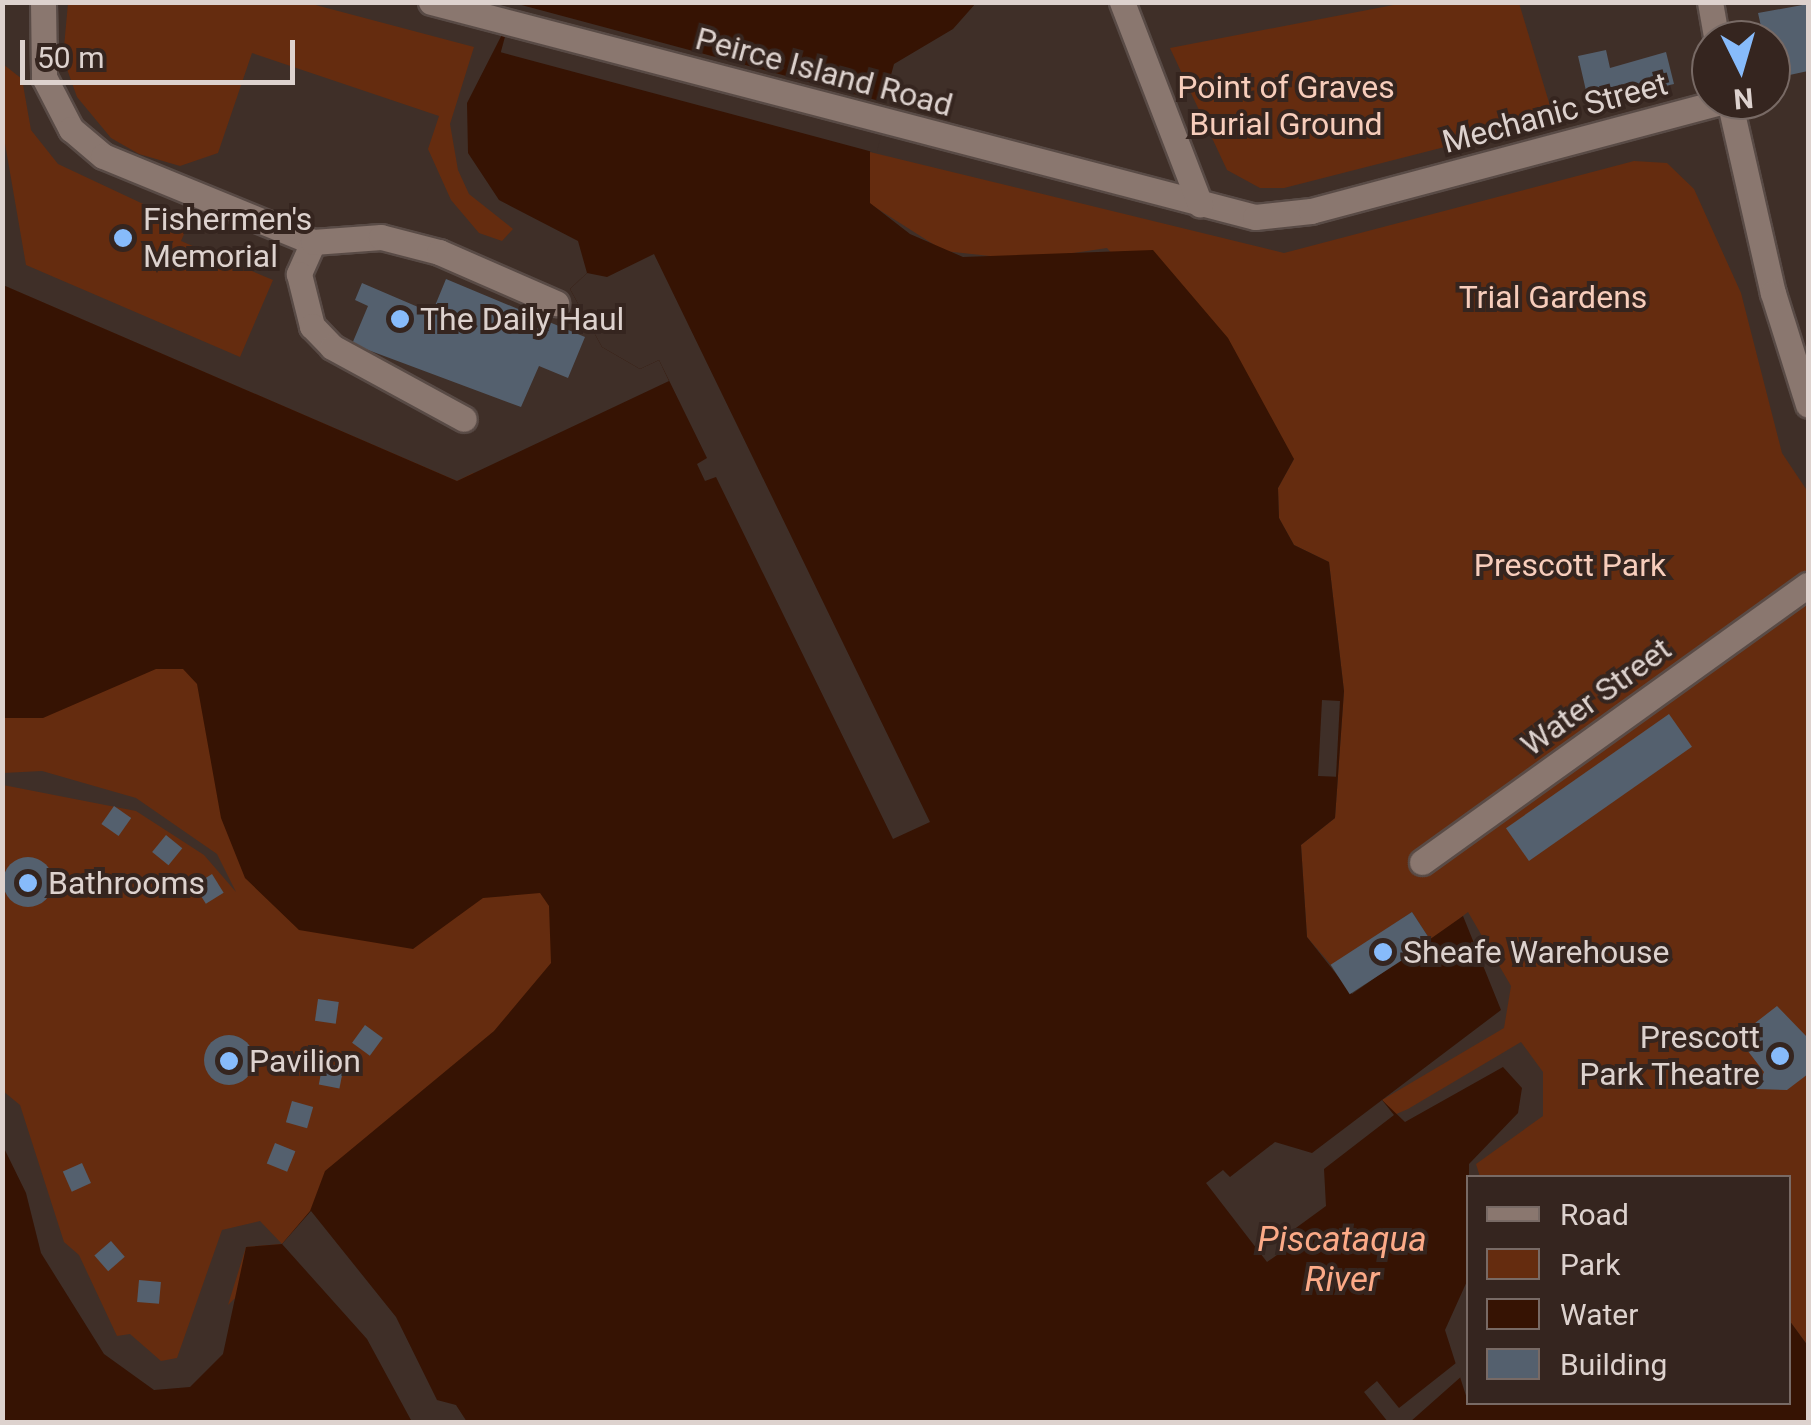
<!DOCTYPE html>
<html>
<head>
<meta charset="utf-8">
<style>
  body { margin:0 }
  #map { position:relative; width:1811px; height:1425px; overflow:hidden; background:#3f2f28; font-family:Roboto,sans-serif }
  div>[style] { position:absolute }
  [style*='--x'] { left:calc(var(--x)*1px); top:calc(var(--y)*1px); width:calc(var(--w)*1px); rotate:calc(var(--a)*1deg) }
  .green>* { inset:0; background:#652c0f }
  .water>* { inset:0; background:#361303 }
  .pier>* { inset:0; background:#3f2f28; transform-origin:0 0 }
  .building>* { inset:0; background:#54606e; transform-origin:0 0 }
  .round { border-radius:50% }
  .roads { filter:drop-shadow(2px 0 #594b46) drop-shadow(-2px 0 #594b46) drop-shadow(0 2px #594b46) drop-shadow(0 -2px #594b46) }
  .minor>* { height:25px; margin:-12.5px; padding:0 12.5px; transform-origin:12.5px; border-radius:12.5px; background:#8a776f }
  .dots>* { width:28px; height:28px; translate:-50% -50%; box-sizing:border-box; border:5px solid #35251f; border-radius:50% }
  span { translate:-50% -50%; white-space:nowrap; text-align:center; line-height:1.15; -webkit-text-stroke:8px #35251f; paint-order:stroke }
  .street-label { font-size:32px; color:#ddd2ce }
  .park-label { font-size:32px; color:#f7cdbb }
  .poi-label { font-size:32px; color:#ddd2ce }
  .left { translate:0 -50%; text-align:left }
  .right { translate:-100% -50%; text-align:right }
  .water-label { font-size:35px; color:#fcaa87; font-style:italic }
  .frame { position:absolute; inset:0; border:5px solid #ddd2ce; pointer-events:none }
  .legend { position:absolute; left:1466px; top:1175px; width:325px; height:230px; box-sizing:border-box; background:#35251f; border:2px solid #786a65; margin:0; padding:12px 18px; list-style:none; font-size:30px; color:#ddd2ce }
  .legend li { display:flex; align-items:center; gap:20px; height:50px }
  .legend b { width:50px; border:2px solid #786a65 }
  .north { position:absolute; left:1691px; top:20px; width:100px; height:100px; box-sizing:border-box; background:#35251f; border:2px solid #786a65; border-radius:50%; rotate:175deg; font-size:28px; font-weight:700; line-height:40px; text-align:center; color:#ddd2ce }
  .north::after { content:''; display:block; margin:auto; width:35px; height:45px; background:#87bbfb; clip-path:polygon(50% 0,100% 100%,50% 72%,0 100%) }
  .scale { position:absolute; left:20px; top:40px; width:275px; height:45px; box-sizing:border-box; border:5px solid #ddd2ce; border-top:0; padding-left:12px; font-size:30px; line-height:35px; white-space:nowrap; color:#ddd2ce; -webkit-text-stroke:8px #35251f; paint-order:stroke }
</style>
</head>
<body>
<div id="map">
  <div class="green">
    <i style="clip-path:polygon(1409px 2px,1519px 3px,1554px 119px,1284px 188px,1260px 188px,1227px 170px,1170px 48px)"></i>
    <i style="clip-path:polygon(68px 3px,308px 3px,474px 47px,450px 124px,458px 170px,469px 194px,513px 229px,502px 241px,479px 233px,451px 200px,428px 149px,439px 116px,252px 53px,218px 153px,180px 166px,139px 154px,111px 138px,77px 97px,63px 58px)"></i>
    <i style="clip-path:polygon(3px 64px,22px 79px,31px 130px,58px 164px,188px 225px,181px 241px,273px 280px,240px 357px,26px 265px,3px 132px)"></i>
    <i style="clip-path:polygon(870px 152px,1284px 253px,1634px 161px,1667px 163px,1694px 189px,1741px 293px,1782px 453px,1808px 492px,1808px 1346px,1789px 1320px,1788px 1178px,1480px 1177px,1476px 1164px,1543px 1116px,1543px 1072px,1521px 1042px,1408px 1109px,1394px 1115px,1389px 1109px,1382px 1100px,1504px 1028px,1511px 986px,1468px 912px,1431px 941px,1412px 912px,1332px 966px,1307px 937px,1301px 845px,1335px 818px,1344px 691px,1329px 562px,1294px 545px,1279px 518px,1278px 488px,1294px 459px,1107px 248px,1027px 260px,944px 251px,870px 204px)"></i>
    <i style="clip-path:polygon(2px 285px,457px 481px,473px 473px,691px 854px,228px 1305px,246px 1247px,282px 1244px,260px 1221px,222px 1230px,177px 1358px,161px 1361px,130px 1334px,117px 1336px,79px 1255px,64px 1242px,20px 1105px,3px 1091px,3px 785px,136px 811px,204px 855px,236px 892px,217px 854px,136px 798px,42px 771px,3px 773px)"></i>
  </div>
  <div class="water">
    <i style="clip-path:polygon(518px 3px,976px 3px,953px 29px,894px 64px,870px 152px,870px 203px,910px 234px,963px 257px,1153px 250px,1228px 338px,1294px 459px,1278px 488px,1279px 518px,1294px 545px,1329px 562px,1344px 691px,1335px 818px,1301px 845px,1307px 937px,1352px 994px,1463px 916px,1501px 1010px,1382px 1100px,1405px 1122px,1503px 1067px,1522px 1088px,1518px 1113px,1469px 1164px,1468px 1279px,1445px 1330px,1468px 1402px,1788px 1402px,1789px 1320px,1808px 1346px,1808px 1422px,3px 1422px,2px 1144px,26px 1193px,41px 1253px,104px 1354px,154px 1390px,190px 1387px,223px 1354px,246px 1247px,282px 1244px,310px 1211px,325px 1171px,494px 1031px,551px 963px,549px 906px,540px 893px,483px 898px,413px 949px,299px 930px,245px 878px,221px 818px,197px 684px,183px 669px,156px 669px,43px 718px,3px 718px,3px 285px,457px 481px,669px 381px,659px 360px,640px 369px,602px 347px,570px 289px,587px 273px,578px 241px,499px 200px,468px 153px,467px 103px)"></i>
  </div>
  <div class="pier">
    <i style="left:514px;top:3px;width:389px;height:51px;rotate:15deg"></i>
    <i style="clip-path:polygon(654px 254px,930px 822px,893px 839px,716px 477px,705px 481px,697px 464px,707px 458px,659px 360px,640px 369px,602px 347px,570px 289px,587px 273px,607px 277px)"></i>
    <i style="left:1322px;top:700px;width:18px;height:76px;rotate:3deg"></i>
    <i style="clip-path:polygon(1382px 1100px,1394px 1115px,1324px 1169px,1326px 1206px,1278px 1241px,1284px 1250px,1267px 1262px,1206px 1183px,1223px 1170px,1230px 1177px,1275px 1142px,1312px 1153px)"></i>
    <i style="clip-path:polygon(311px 1211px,396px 1317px,437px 1400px,456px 1405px,467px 1422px,412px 1422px,367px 1339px,282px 1244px)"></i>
    <i style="clip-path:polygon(1456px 1363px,1463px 1375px,1410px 1422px,1388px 1422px,1364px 1392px,1377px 1381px,1399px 1408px)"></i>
  </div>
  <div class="building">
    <i style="clip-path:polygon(1808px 4px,1808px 71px,1771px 79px,1771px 40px,1764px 40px,1758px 13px)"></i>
    <i style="clip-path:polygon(1606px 50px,1610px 68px,1666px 52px,1674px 84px,1630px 94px,1627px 83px,1587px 95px,1578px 56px)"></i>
    <i style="clip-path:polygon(446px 279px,585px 337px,568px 378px,539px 366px,521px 407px,352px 344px,368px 306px,355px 300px,362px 283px,432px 313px)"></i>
    <i style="left:1669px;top:714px;width:40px;height:199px;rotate:55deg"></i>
    <i style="left:114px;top:806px;width:21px;height:22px;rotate:35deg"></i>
    <i style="left:166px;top:835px;width:21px;height:22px;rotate:39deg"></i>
    <i class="round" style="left:3px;top:857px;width:50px;height:50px"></i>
    <i style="left:212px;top:874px;width:22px;height:21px;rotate:58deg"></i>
    <i style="left:1412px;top:912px;width:35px;height:97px;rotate:57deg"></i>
    <i style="left:318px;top:999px;width:21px;height:22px;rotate:8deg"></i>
    <i style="clip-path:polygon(1777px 1006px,1808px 1038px,1808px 1074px,1787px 1090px,1756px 1089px,1764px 1072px,1737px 1037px)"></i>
    <i style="left:365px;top:1025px;width:22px;height:22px;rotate:36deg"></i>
    <i class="round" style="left:204px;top:1035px;width:50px;height:50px"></i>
    <i style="left:323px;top:1063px;width:21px;height:22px;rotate:11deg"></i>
    <i style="left:292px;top:1101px;width:22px;height:22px;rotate:16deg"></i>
    <i style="left:275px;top:1143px;width:22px;height:22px;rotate:22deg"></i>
    <i style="left:82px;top:1163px;width:22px;height:21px;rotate:66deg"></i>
    <i style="left:111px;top:1241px;width:21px;height:22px;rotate:49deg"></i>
    <i style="left:139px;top:1280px;width:22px;height:22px;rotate:5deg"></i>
  </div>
  <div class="roads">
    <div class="minor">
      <i style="--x:43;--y:2;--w:75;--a:89.2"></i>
      <i style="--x:44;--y:77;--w:59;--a:62.6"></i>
      <i style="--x:71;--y:129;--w:42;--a:40.2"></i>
      <i style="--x:103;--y:156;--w:227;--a:22.3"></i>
      <i style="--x:313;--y:242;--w:35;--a:114"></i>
      <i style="--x:299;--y:274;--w:54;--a:76"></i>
      <i style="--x:312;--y:326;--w:29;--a:46"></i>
      <i style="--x:332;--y:347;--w:150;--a:28.6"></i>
      <i style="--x:431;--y:2;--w:852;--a:14.62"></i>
      <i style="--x:1255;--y:217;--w:56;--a:-6.1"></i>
      <i style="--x:1311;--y:211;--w:431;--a:-14.9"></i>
      <i style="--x:1122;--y:2;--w:217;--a:68.9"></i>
      <i style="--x:1710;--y:2;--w:39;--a:80"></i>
      <i style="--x:1729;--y:100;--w:198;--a:77.2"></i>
      <i style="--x:1773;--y:293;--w:117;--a:72.6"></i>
      <i style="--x:313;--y:242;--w:68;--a:-4.2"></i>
      <i style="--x:381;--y:237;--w:60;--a:14.5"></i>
      <i style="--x:439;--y:252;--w:128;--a:23.6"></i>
      <i style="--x:1422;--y:862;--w:475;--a:-35.7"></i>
    </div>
  </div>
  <div class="dots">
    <i style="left:123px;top:238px;background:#87bbfb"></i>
    <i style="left:400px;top:319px;background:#87bbfb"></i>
    <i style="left:28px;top:883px;background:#87bbfb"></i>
    <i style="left:1383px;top:952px;background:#87bbfb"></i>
    <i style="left:1780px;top:1056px;background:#87bbfb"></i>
    <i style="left:229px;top:1061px;background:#87bbfb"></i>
  </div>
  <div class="street-label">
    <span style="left:824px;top:72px;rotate:15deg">Peirce Island Road</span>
    <span style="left:1555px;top:113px;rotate:-15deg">Mechanic Street</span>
    <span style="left:1596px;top:697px;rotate:-36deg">Water Street</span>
  </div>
  <div class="park-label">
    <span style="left:1286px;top:106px">Point of Graves<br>Burial Ground</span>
    <span style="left:1553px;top:297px">Trial Gardens</span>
    <span style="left:1570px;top:565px">Prescott Park</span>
  </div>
  <div class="poi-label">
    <span class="left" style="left:143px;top:238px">Fishermen's<br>Memorial</span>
    <span class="left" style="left:420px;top:319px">The Daily Haul</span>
    <span class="left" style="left:48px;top:883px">Bathrooms</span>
    <span class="left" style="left:1403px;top:952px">Sheafe Warehouse</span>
    <span class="right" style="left:1760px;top:1056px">Prescott<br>Park Theatre</span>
    <span class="left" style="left:249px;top:1061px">Pavilion</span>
  </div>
  <div class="water-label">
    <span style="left:1342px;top:1260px">Piscataqua<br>River</span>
  </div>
  <div class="frame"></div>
  <ul class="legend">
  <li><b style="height:12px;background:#8a776f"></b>Road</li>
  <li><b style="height:28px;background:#652c0f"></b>Park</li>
  <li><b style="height:28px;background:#361303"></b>Water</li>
  <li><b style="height:28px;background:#54606e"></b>Building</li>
  </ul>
  <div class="north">N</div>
  <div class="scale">50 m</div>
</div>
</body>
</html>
